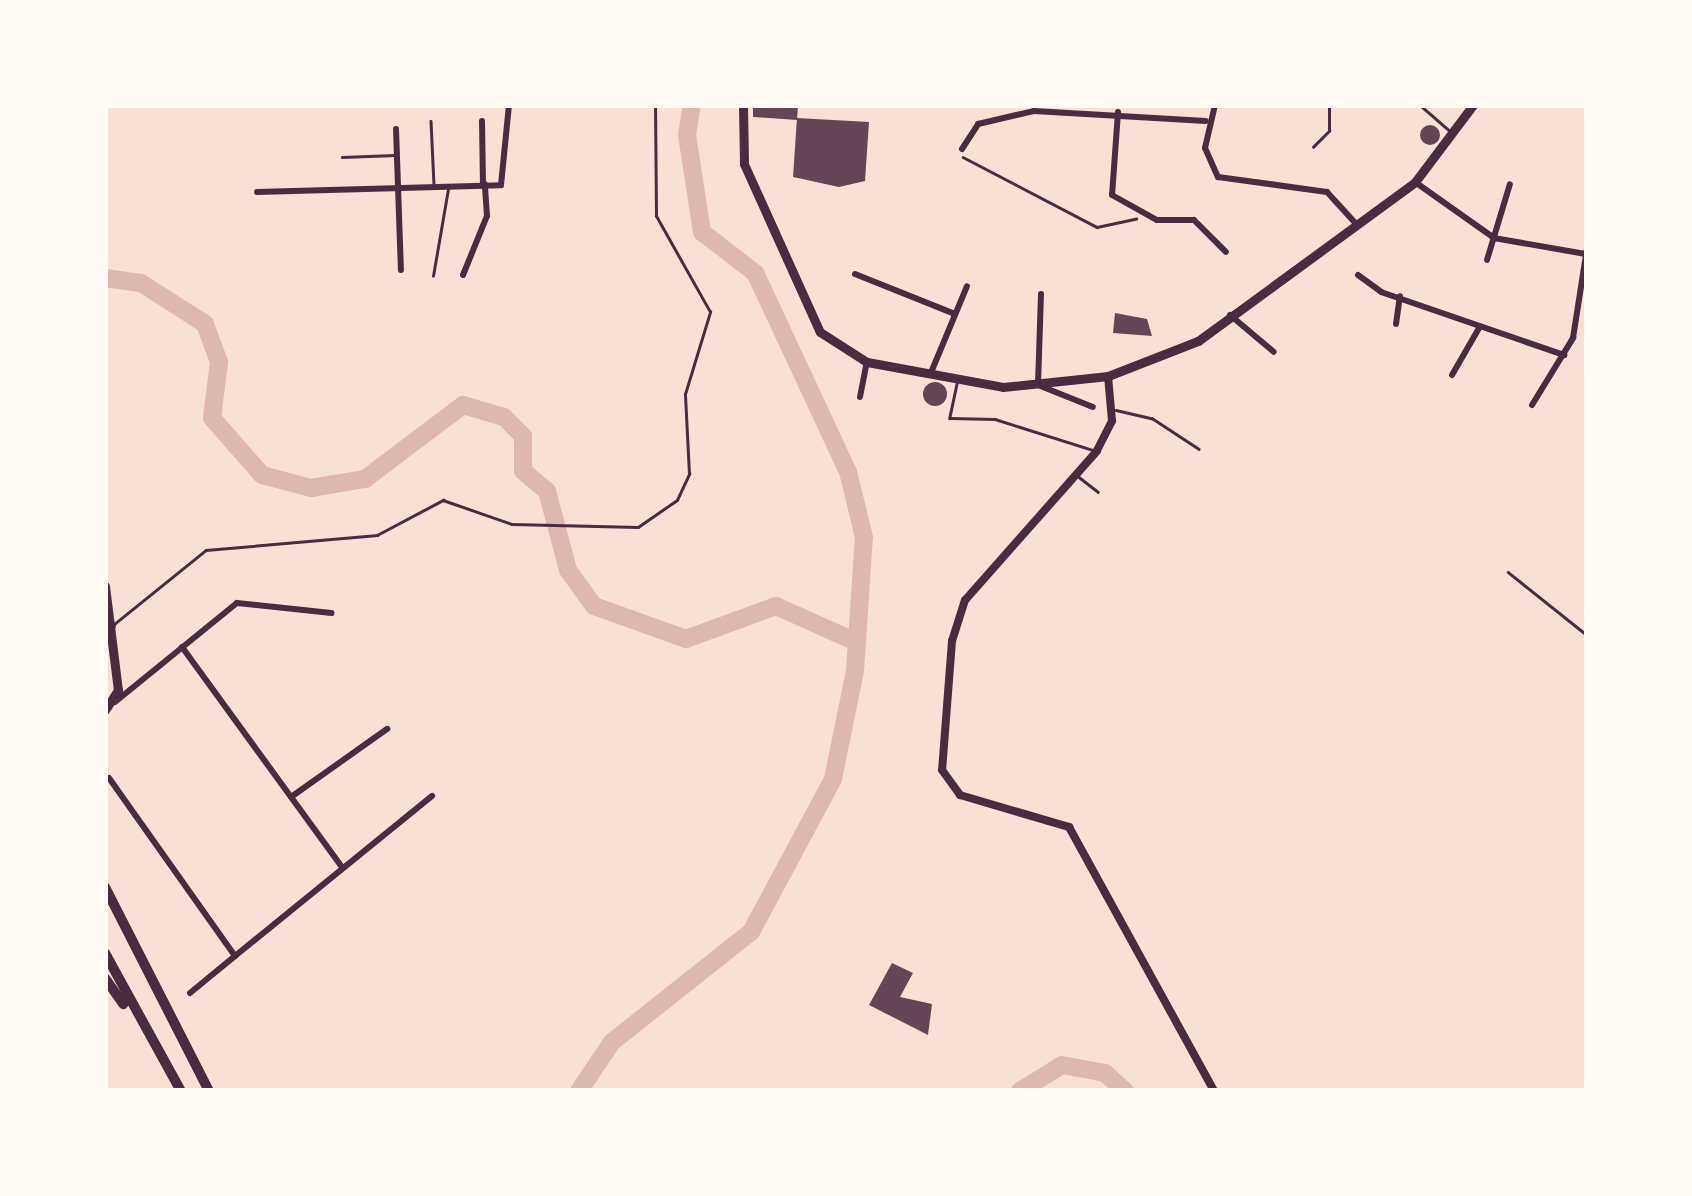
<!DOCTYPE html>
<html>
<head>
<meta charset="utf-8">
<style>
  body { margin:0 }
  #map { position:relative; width:1692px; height:1196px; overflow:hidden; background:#f7e1d7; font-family:Raleway,sans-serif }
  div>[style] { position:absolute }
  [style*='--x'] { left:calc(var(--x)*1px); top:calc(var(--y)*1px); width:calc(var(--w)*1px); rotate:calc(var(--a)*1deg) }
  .river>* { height:18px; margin:-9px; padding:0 9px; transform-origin:9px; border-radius:9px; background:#dcb8b0 }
  .building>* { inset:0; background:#644757 }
  .round { border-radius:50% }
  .path>* { height:2.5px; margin:-1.25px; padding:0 1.25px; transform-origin:1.25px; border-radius:1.25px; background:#4a2c40 }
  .service>* { height:2.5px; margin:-1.25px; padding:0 1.25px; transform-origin:1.25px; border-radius:1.25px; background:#4a2c40 }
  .minor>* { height:6px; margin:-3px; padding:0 3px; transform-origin:3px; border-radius:3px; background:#4a2c40 }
  .tertiary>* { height:8px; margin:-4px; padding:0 4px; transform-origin:4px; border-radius:4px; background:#4a2c40 }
  .secondary>* { height:9px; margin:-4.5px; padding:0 4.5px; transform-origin:4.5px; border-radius:4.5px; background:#4a2c40 }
  .trunk>* { height:10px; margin:-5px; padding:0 5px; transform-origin:5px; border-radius:5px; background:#4a2c40 }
  span { translate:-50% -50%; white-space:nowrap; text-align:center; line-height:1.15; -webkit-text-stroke:9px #fffaf5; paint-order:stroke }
  .frame { position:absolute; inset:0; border:108px solid #fffaf5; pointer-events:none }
</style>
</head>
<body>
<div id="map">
  <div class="river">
    <i style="--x:105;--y:278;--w:36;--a:8"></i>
    <i style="--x:141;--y:283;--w:76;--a:32.6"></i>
    <i style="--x:205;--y:324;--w:40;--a:69.8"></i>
    <i style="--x:219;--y:362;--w:56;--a:97.1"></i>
    <i style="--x:212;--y:418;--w:76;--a:48.7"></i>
    <i style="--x:262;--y:475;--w:51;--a:14.9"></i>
    <i style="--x:311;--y:488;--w:55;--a:-9.5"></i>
    <i style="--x:365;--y:479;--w:123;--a:-37.1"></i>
    <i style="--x:463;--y:405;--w:43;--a:16.3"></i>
    <i style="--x:504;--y:417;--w:27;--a:45"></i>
    <i style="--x:523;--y:436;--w:35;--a:90"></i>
    <i style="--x:523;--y:471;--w:31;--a:40"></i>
    <i style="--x:547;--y:491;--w:82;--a:75.1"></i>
    <i style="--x:568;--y:570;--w:44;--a:54.2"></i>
    <i style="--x:594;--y:606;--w:98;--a:19.7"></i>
    <i style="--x:686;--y:639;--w:96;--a:-20.1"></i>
    <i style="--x:776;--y:606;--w:88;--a:24.2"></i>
    <i style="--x:579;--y:1091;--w:59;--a:-56"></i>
    <i style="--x:612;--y:1042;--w:177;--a:-38.4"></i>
    <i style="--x:751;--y:932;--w:174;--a:-61.8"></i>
    <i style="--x:833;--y:779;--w:110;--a:-78.5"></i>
    <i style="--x:855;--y:671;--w:134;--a:-86.2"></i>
    <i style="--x:864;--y:537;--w:67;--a:-103.8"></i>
    <i style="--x:848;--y:472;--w:220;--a:-115"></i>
    <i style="--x:755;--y:273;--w:67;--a:-142.3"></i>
    <i style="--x:702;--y:232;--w:98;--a:-98.8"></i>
    <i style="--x:687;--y:135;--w:30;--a:-81"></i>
    <i style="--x:1020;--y:1091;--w:49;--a:-31.8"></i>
    <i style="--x:1062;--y:1065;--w:44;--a:10.5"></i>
    <i style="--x:1105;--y:1073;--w:27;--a:42"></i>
  </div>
  <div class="building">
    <i style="clip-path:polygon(753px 105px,798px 105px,797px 120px,753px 117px)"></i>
    <i style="clip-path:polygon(797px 118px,869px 122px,865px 181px,839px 187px,793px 177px)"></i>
    <i class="round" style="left:1420px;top:125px;width:20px;height:20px"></i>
    <i style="clip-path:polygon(1115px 313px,1147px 319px,1152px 336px,1113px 333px)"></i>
    <i class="round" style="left:923px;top:382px;width:24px;height:24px"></i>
    <i style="clip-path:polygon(892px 963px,913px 973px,900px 997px,932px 1004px,928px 1035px,869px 1005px)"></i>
  </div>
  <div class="path">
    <i style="--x:105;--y:106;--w:7;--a:-8"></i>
    <i style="--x:1313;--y:147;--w:23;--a:-45"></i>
    <i style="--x:1329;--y:131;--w:26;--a:-90"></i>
    <i style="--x:963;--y:157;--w:151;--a:27.6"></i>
    <i style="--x:1097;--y:227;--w:40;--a:-12"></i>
    <i style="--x:1508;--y:572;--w:101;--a:38.6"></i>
  </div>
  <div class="service">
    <i style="--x:1420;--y:105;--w:38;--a:41"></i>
    <i style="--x:431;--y:121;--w:64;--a:87.3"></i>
    <i style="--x:342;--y:157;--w:53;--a:-2.2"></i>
    <i style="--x:433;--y:276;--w:88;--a:-80.2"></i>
    <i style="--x:957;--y:384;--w:35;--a:102"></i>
    <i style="--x:950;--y:418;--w:45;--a:1.3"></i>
    <i style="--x:995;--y:419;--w:106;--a:17.6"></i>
    <i style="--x:1116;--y:410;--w:37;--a:13"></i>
    <i style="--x:1152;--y:418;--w:56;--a:33.4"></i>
    <i style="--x:1079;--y:477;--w:24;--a:38"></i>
    <i style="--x:113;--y:625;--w:119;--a:-38.9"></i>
    <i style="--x:206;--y:550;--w:172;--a:-5"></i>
    <i style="--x:377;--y:535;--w:75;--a:-27.9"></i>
    <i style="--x:443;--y:500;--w:73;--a:19.2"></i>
    <i style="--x:512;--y:524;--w:126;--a:1.4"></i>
    <i style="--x:638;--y:527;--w:47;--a:-34.7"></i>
    <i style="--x:677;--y:500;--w:29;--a:-65"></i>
    <i style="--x:689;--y:474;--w:80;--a:-92.9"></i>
    <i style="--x:685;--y:394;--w:86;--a:-73"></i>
    <i style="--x:710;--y:312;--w:110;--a:-119.4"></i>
    <i style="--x:656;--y:216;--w:111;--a:-90.5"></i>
  </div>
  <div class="minor">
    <i style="--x:1215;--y:105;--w:44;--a:103.1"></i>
    <i style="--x:1205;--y:148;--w:32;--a:66"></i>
    <i style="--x:1218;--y:177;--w:110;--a:7.8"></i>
    <i style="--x:1327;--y:192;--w:46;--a:47.6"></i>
    <i style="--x:1118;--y:112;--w:83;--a:94.1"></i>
    <i style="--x:1112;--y:195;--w:51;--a:29.1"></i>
    <i style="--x:1157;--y:220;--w:37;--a:0"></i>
    <i style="--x:1194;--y:220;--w:45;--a:45"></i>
    <i style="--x:482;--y:121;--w:63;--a:89.1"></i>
    <i style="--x:396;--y:129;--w:141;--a:88"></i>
    <i style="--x:962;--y:149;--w:30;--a:-57"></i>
    <i style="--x:978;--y:124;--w:57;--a:-13.1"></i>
    <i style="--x:1034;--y:111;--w:172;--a:3.3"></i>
    <i style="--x:1415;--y:182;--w:97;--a:35.3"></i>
    <i style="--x:1494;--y:238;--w:93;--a:9.9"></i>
    <i style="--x:257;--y:192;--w:244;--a:-1.6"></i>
    <i style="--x:501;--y:185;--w:80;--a:-84.3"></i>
    <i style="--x:1487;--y:260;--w:79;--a:-73.2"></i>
    <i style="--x:855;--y:274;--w:108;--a:21.8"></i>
    <i style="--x:463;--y:275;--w:64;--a:-67.9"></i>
    <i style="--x:487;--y:216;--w:32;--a:-94"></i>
    <i style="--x:1358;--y:275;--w:29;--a:36"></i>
    <i style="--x:1381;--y:292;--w:194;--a:19"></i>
    <i style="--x:1041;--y:294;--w:91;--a:91.9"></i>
    <i style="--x:1038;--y:385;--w:59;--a:21.8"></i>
    <i style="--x:1230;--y:315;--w:57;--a:40.1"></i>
    <i style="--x:1396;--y:324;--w:28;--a:-82"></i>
    <i style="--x:930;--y:375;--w:96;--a:-67.4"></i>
    <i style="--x:1452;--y:375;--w:54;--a:-60.1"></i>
    <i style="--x:860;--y:397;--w:36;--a:-79"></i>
    <i style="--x:1532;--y:405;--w:79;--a:-58.5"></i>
    <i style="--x:1573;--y:338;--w:90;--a:-81.1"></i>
    <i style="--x:182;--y:647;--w:272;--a:54"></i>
    <i style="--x:115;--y:702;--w:157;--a:-39.1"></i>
    <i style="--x:237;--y:603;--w:95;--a:6.1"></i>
    <i style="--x:109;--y:778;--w:218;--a:54.7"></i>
    <i style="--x:235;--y:956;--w:254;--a:-39.1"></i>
    <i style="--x:291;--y:797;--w:118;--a:-35.3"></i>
    <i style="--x:190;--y:993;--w:58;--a:-39.4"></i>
  </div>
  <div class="tertiary">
    <i style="--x:1108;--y:376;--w:45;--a:84.9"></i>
    <i style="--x:1112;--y:421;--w:34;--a:117"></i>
    <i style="--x:1097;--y:451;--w:199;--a:131.5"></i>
    <i style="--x:965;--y:600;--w:43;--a:107.6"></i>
    <i style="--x:952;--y:641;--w:129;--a:94.4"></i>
    <i style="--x:942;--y:770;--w:31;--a:54"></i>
    <i style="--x:960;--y:795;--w:114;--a:16.4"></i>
    <i style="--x:1069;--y:827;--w:301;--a:61.2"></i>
  </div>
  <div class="secondary">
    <i style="--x:743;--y:105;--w:59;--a:89"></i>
    <i style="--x:744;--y:164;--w:184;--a:65.7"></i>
    <i style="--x:820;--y:332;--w:56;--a:32.6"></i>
    <i style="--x:867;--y:362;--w:138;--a:10.4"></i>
    <i style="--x:1003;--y:387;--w:106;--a:-6"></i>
    <i style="--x:1108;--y:376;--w:97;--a:-21.3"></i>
    <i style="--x:1198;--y:341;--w:269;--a:-36.2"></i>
    <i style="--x:1415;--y:182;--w:96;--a:-53"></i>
    <i style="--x:105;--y:586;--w:105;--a:82.9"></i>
    <i style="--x:118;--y:690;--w:24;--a:123"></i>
  </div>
  <div class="trunk">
    <i style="--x:105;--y:627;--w:6;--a:-9"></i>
    <i style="--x:105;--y:887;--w:229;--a:63"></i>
    <i style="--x:105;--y:953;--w:158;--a:61.2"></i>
    <i style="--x:105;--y:978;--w:32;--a:55"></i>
  </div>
  <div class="frame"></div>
</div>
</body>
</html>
